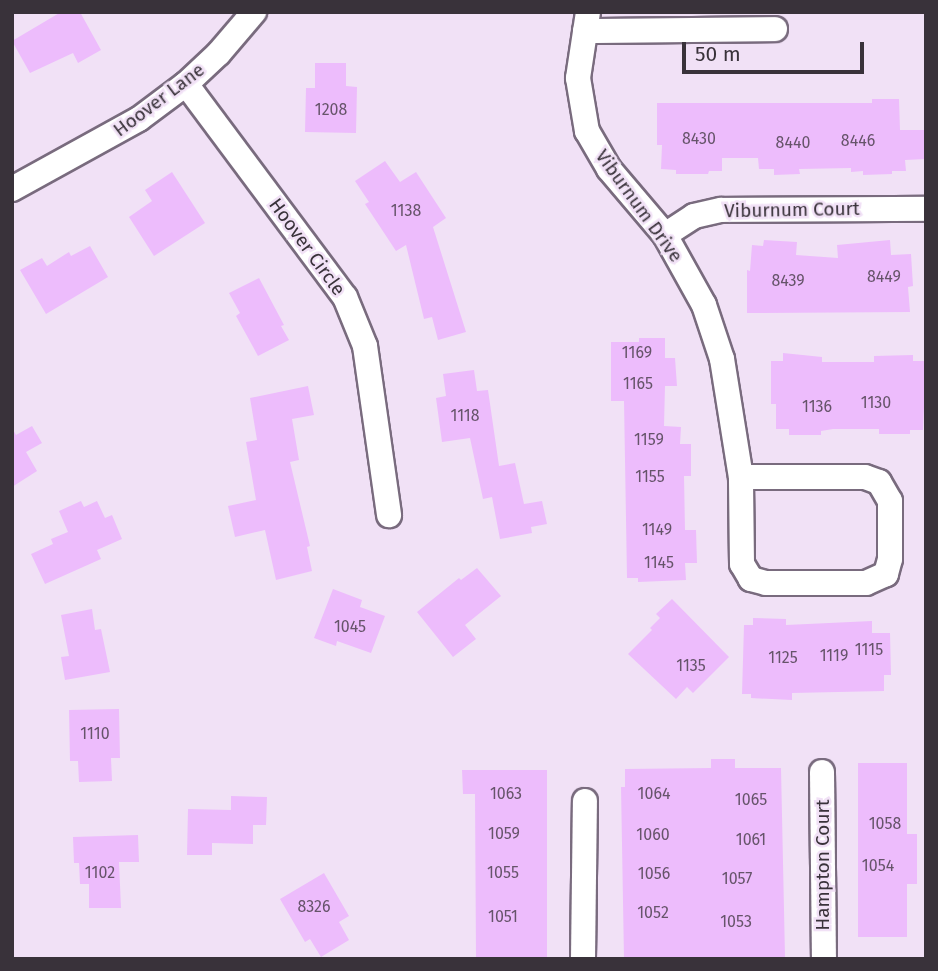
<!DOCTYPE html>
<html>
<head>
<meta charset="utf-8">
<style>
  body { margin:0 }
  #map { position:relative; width:938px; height:971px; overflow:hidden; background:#f1e1f6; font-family:"Fira Sans",sans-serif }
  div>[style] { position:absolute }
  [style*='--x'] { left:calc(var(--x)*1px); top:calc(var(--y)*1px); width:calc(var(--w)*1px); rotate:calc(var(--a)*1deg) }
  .building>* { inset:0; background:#edbcfc }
  .roads { filter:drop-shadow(2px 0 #796b7e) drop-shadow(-2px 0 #796b7e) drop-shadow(0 2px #796b7e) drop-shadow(0 -2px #796b7e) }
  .minor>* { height:24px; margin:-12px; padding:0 12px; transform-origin:12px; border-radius:12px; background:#fff }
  span { translate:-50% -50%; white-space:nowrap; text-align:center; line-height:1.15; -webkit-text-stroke:5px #f1e1f6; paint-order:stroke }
  .number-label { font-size:16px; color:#66546a }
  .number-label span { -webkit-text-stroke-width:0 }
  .street-label { font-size:19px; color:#39323a }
  .frame { position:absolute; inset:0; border:14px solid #39323a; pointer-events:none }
  .scale { position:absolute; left:682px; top:42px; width:182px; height:32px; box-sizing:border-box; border:4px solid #39323a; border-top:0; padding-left:9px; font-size:21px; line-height:24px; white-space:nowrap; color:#39323a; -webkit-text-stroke:5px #f1e1f6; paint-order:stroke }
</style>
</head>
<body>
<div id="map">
  <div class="building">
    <i style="clip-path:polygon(61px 12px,80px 12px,101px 50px,78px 63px,73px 53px,30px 73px,12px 41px)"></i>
    <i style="clip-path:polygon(315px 63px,346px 63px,346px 86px,357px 87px,356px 133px,305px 132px,306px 88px,315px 88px)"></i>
    <i style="clip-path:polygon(872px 99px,899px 99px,900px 130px,926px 130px,926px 159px,905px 160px,906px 171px,892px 171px,892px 174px,863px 175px,863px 171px,851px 172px,851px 168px,799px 169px,800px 174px,774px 175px,774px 169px,759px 169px,758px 158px,722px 158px,722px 171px,709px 171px,708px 174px,676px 174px,676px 170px,661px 169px,662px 145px,657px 145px,657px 103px,872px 103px)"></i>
    <i style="clip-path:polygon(385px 161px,400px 182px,416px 172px,446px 218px,433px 227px,466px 332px,438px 340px,432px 317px,424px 319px,406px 245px,396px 251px,365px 204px,369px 202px,355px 181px)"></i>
    <i style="clip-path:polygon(172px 172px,205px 223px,154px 256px,129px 217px,152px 201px,145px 190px)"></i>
    <i style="clip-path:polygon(764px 240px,797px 242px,796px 255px,838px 258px,837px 245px,890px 240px,891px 255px,911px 254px,913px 286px,908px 287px,910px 312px,747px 313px,747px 270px,750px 271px,752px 245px,763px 246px)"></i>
    <i style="clip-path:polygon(90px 246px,108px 277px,46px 314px,20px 270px,42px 258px,47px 266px,69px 252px,71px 256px)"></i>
    <i style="clip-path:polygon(259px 278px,284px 325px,281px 326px,289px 340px,258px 356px,236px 316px,240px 313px,229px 293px)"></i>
    <i style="clip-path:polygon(639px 338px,665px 338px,665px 358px,675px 358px,677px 386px,665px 386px,664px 426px,681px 427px,680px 444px,691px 444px,691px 476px,684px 476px,685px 530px,696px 530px,697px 563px,685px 563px,686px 580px,638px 582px,638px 578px,627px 578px,624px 401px,611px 401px,611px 342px,639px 342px)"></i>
    <i style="clip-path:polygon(783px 353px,822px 357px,822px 362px,874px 362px,874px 356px,913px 355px,913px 361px,926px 361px,923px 430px,910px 430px,910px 434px,879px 434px,879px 429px,833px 429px,821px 431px,821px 435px,789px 435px,789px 429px,776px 429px,776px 404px,771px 404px,771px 361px,783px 361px)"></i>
    <i style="clip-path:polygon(474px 370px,477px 391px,488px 390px,499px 466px,515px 463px,524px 504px,542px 501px,547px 524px,531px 527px,532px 533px,500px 539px,492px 497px,483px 499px,470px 438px,442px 442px,436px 398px,446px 396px,443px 374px)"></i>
    <i style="clip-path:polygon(308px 386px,314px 415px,292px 419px,299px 460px,290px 462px,310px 546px,307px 547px,312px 571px,276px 580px,265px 530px,235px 537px,228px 506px,256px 500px,246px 442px,257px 440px,250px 398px)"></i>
    <i style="clip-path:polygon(32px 426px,42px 443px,26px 452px,37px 471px,12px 487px,12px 428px,16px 435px)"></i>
    <i style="clip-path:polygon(81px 501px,84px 507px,97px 501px,105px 518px,112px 515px,122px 539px,97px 550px,101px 559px,45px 584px,31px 554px,53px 544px,51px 539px,68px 532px,59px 511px)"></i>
    <i style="clip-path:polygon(477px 568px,501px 596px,465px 625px,476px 639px,453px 657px,417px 612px,459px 578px,461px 580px)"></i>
    <i style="clip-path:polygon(333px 589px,362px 600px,360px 607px,385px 616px,371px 653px,337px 641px,336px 646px,314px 638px)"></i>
    <i style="clip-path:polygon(672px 599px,729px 657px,693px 693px,687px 687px,676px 699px,628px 654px,652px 630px,650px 628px,660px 618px,656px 614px)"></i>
    <i style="clip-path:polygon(92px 609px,95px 630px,101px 629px,110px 672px,65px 680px,61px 657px,69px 656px,61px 615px)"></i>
    <i style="clip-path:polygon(753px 618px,786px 619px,786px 625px,872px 621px,872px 633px,890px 633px,891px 675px,884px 675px,884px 691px,792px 693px,792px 700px,751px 698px,751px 694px,742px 694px,744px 625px,753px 625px)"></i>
    <i style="clip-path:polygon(119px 709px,120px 758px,111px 758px,112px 781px,79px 782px,78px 761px,70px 761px,69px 710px)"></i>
    <i style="clip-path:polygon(711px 759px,735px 759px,735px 768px,781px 768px,785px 957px,624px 959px,621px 787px,625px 787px,625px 769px,711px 768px)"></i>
    <i style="clip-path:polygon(858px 763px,907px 763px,907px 834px,917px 834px,917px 884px,907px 884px,907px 937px,858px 937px)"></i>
    <i style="clip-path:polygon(462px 770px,547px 770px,547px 957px,476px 959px,475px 794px,463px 794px)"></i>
    <i style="clip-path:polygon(231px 796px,267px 797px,266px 825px,253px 825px,253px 844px,212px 843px,212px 855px,187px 855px,188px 809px,231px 810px)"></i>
    <i style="clip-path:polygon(138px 835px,139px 862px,119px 862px,121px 908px,89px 908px,89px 884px,80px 884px,79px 863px,74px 863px,73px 837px)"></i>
    <i style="clip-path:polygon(324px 873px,349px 916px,339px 922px,349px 940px,321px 957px,310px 939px,305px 942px,280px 899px)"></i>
  </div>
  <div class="roads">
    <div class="minor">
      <i style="--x:588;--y:12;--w:67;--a:98.6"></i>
      <i style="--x:578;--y:78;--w:54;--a:80.4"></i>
      <i style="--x:587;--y:131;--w:44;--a:59.9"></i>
      <i style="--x:609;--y:169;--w:87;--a:49.7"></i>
      <i style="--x:665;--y:235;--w:80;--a:60.9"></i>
      <i style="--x:704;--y:305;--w:57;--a:71.6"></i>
      <i style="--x:722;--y:359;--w:120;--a:80.9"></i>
      <i style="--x:585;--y:31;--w:190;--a:-0.6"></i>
      <i style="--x:186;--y:84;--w:266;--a:53.3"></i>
      <i style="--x:345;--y:297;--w:53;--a:67.8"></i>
      <i style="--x:365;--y:346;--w:171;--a:81.9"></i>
      <i style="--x:12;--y:189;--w:145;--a:-28.9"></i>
      <i style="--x:139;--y:119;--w:59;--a:-36.7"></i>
      <i style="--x:186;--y:84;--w:45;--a:-43.2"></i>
      <i style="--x:219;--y:53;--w:54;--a:-49.5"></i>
      <i style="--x:665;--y:235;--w:35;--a:-33"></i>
      <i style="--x:694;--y:216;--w:28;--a:-13"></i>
      <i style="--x:721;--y:210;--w:205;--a:-0.3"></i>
      <i style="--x:741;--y:477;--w:124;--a:0"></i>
      <i style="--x:865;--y:477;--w:15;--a:20"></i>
      <i style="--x:879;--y:482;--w:22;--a:60"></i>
      <i style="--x:890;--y:501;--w:58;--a:90"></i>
      <i style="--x:890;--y:559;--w:16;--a:105"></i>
      <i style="--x:886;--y:574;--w:22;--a:156"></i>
      <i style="--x:866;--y:583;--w:100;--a:180"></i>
      <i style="--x:766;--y:583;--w:16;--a:-165"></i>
      <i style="--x:751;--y:579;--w:17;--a:-121"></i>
      <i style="--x:742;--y:564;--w:87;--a:-90.7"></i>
      <i style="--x:822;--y:772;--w:187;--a:89.4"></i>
      <i style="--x:583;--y:959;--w:158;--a:-89.3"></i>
    </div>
  </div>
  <div class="number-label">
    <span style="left:331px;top:110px">1208</span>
    <span style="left:699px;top:139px">8430</span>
    <span style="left:858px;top:141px">8446</span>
    <span style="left:793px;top:143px">8440</span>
    <span style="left:406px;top:211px">1138</span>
    <span style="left:884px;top:277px">8449</span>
    <span style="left:788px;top:281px">8439</span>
    <span style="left:637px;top:353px">1169</span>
    <span style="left:638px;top:384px">1165</span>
    <span style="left:876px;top:403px">1130</span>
    <span style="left:817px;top:407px">1136</span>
    <span style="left:465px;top:416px">1118</span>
    <span style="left:649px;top:440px">1159</span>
    <span style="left:650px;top:477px">1155</span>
    <span style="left:657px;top:530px">1149</span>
    <span style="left:659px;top:563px">1145</span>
    <span style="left:350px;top:627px">1045</span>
    <span style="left:869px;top:650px">1115</span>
    <span style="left:834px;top:656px">1119</span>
    <span style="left:783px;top:658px">1125</span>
    <span style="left:691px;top:666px">1135</span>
    <span style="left:95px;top:734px">1110</span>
    <span style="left:506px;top:794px">1063</span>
    <span style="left:654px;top:794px">1064</span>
    <span style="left:751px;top:800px">1065</span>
    <span style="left:885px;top:824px">1058</span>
    <span style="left:504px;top:834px">1059</span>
    <span style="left:653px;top:835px">1060</span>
    <span style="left:751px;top:840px">1061</span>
    <span style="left:878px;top:866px">1054</span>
    <span style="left:100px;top:873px">1102</span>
    <span style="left:503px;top:873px">1055</span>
    <span style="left:654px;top:874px">1056</span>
    <span style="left:737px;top:879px">1057</span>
    <span style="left:314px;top:907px">8326</span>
    <span style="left:653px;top:913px">1052</span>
    <span style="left:503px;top:917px">1051</span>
    <span style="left:736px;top:922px">1053</span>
  </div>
  <div class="street-label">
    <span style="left:159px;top:100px;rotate:-37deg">Hoover Lane</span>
    <span style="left:639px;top:206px;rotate:54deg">Viburnum Drive</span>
    <span style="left:792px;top:210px;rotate:-1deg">Viburnum Court</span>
    <span style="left:307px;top:247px;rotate:54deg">Hoover Circle</span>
    <span style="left:823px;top:865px;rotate:-90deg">Hampton Court</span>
  </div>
  <div class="frame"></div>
  <div class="scale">50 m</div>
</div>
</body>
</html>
